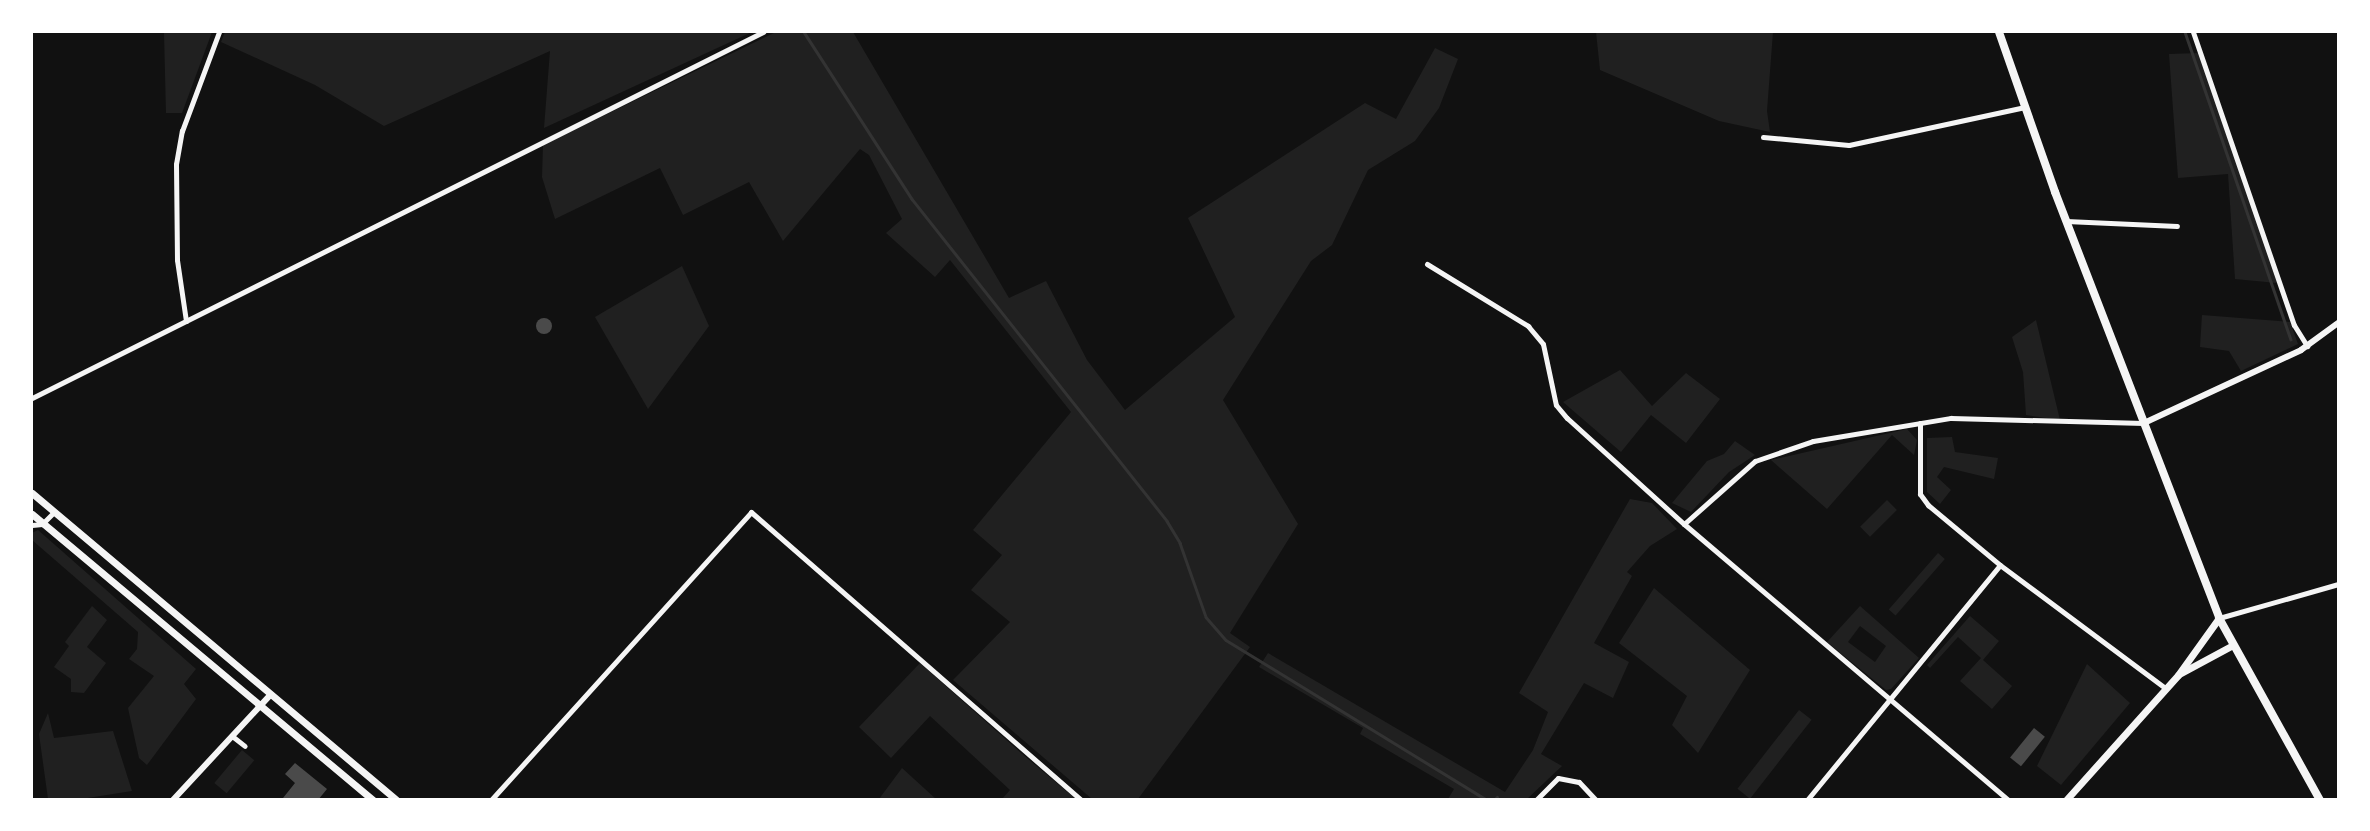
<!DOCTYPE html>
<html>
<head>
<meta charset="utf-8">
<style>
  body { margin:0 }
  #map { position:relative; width:2370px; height:831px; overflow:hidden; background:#111; font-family:"Space Grotesk",sans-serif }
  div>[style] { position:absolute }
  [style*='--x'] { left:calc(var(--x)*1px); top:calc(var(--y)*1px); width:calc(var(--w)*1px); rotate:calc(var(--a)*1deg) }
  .green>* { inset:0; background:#202020; transform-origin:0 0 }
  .stream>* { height:2.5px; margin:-1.25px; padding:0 1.25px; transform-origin:1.25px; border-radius:1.25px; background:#333 }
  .building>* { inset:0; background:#4a4a4a; transform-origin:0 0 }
  .round { border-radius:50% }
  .minor>* { height:5px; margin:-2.5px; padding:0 2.5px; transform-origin:2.5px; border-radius:2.5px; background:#f5f5f5 }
  .tertiary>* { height:6px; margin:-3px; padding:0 3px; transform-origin:3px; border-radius:3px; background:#f5f5f5 }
  .secondary>* { height:7px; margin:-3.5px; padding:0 3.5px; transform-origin:3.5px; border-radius:3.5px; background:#f5f5f5 }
  .primary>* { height:8px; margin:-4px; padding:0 4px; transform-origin:4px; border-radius:4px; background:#f5f5f5 }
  span { translate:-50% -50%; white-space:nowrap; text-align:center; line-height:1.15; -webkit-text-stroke:6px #fff; paint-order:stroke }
  .frame { position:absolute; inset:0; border:33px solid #fff; pointer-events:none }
</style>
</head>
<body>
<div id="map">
  <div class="green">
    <i style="clip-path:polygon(164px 32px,212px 32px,182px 113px,166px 113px)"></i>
    <i style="clip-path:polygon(225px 32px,752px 32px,544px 128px,550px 51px,384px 126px,315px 85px,221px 42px)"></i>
    <i style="clip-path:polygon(776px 32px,853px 32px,1009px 298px,1046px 281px,1087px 360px,1125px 410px,1235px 317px,1188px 218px,1365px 103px,1396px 119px,1435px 48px,1458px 59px,1439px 108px,1415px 141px,1368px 170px,1332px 245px,1311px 261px,1223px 400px,1298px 524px,1230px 633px,1250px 647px,1138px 799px,1092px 799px,953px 680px,1010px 622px,971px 590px,1002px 555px,973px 530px,1071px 412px,950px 260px,935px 277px,886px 233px,902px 219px,869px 155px,860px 149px,783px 241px,749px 182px,683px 215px,660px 168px,555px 219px,542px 177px,543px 145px)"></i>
    <i style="clip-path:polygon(1596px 32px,1773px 32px,1767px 111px,1770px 132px,1719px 121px,1600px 70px)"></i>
    <i style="clip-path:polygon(2199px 53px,2259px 225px,2277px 283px,2235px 279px,2228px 174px,2178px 178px,2169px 54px)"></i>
    <i style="clip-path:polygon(682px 266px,709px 326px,648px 409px,595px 317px)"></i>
    <i style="clip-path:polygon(2202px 315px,2290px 322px,2298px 344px,2241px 371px,2229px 351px,2200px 347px)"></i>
    <i style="clip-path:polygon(2036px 320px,2060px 420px,2026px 415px,2023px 372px,2012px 337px)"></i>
    <i style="clip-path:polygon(1620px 370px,1652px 406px,1686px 373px,1720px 399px,1686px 443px,1651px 415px,1621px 452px,1563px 402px)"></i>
    <i style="clip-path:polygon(1907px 429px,1917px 440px,1914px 455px,1892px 435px,1827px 509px,1771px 460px)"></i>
    <i style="clip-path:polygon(1952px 437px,1955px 452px,1998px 458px,1994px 479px,1944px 467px,1937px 477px,1951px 490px,1940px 504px,1927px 492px,1927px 438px)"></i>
    <i style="clip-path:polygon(1735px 441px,1755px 455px,1729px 472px,1691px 512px,1672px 503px,1707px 461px,1724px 454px)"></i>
    <i style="clip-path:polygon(1630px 499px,1652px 503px,1677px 529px,1650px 546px,1627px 572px,1632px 576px,1594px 643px,1629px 662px,1613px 698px,1584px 683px,1541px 754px,1562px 766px,1527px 799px,1448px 799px,1454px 789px,1360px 734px,1363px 728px,1259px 667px,1268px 653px,1505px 792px,1533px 750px,1548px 712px,1519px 693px)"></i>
    <i style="left:1887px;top:500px;width:14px;height:38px;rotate:45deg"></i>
    <i style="clip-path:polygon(38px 530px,196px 669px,184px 684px,196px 699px,147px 765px,139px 758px,128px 708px,154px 676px,129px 659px,137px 649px,138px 632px,32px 540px,32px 533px)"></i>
    <i style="left:1938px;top:553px;width:9px;height:75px;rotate:41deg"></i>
    <i style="clip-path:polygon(1654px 588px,1750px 670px,1698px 753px,1672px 725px,1687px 696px,1619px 643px)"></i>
    <i style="clip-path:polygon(92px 606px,107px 620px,87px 647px,106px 663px,84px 693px,71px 692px,71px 679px,54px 667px,69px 646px,65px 642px)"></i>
    <i style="clip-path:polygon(evenodd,1860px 606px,1919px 658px,1891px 689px,1886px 690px,1827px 642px,1860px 606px,1860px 626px,1886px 646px,1875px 662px,1848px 642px,1860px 626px)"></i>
    <i style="clip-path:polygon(1970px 616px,1999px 641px,1983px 660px,2012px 686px,1992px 709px,1960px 681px,1981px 658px,1958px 637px,1930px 668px,1927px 665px)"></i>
    <i style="clip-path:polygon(920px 663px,1021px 753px,1076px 799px,1002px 799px,1010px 790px,930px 716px,891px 758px,859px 727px)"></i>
    <i style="clip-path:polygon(2087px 664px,2130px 703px,2061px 785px,2037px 766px)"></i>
    <i style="left:1799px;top:710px;width:16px;height:100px;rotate:38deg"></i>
    <i style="clip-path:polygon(48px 713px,54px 738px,113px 731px,132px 791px,81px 799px,48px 799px,39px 734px)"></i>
    <i style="left:242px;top:750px;width:16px;height:43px;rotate:40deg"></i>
    <i style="clip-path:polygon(902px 768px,936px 799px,879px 799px)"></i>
  </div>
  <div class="stream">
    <i style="--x:804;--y:32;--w:199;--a:57.1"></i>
    <i style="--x:912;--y:199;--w:411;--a:51.6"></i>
    <i style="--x:1167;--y:521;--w:26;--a:59"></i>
    <i style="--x:1180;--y:543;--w:78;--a:70.6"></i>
    <i style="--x:1206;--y:617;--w:30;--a:49"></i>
    <i style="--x:1226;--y:640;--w:306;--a:31.5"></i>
    <i style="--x:2185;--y:32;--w:325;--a:71"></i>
    <i style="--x:1494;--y:800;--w:4;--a:-45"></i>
  </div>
  <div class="building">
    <i class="round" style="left:536px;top:318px;width:16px;height:16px"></i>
    <i style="left:2034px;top:728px;width:14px;height:38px;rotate:39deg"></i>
    <i style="clip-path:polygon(295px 763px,327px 789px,318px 800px,283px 798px,295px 783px,285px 774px)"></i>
  </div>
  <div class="minor">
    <i style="--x:2193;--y:32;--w:310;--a:71"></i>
    <i style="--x:2294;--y:325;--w:25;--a:58"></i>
    <i style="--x:1763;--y:137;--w:86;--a:5.3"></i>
    <i style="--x:1849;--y:145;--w:180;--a:-12.2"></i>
    <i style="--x:2066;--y:221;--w:111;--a:2.6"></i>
    <i style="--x:1427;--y:264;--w:119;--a:31.5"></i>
    <i style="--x:1528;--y:326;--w:23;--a:50"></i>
    <i style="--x:1543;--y:344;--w:62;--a:78"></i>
    <i style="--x:1556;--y:405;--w:17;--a:50"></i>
    <i style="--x:1567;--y:418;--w:158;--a:42.2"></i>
    <i style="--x:1684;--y:524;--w:426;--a:40.4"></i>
    <i style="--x:186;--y:321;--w:62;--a:-98.4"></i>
    <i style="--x:177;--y:260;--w:96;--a:-90.6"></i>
    <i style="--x:176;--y:164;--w:34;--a:-80"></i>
    <i style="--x:182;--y:131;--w:106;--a:-69.5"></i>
    <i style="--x:32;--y:398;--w:818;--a:-26.6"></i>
    <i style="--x:1920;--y:423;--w:71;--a:90"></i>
    <i style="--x:1920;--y:494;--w:14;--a:54"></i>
    <i style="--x:1928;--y:505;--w:94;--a:39.8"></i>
    <i style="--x:2000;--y:565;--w:206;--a:36.7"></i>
    <i style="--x:1684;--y:524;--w:95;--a:-41.6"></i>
    <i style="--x:1755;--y:461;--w:61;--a:-19"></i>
    <i style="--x:1813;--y:441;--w:140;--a:-9.5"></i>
    <i style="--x:1951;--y:418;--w:193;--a:1.5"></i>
    <i style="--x:32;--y:525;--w:10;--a:-6"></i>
    <i style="--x:42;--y:524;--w:17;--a:-45"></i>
    <i style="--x:2219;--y:618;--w:124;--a:-15.9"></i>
    <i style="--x:232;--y:736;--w:16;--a:38"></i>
    <i style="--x:491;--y:800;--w:388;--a:-47.9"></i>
    <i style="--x:751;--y:512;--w:438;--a:41.1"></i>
    <i style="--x:1536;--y:800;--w:31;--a:-45"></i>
    <i style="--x:1558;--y:778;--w:21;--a:11"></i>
    <i style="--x:1579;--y:782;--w:25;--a:47"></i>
    <i style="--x:1807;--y:800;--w:304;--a:-50.6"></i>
  </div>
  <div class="tertiary">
    <i style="--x:2144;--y:423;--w:173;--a:-24.9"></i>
    <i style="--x:2301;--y:350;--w:46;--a:-36.1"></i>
    <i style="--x:173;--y:800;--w:144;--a:-47.2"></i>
  </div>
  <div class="secondary">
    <i style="--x:32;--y:493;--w:476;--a:40.1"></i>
    <i style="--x:32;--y:514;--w:445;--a:40"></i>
    <i style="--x:2181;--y:673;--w:59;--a:-28.3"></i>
    <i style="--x:2066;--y:800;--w:168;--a:-48.1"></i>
    <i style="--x:2178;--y:675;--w:70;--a:-54.3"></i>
  </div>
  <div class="primary">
    <i style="--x:1999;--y:32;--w:170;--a:70.7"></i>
    <i style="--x:2055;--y:192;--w:456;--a:68.9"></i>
    <i style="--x:2219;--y:618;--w:208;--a:61"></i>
  </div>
  <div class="frame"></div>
</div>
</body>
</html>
